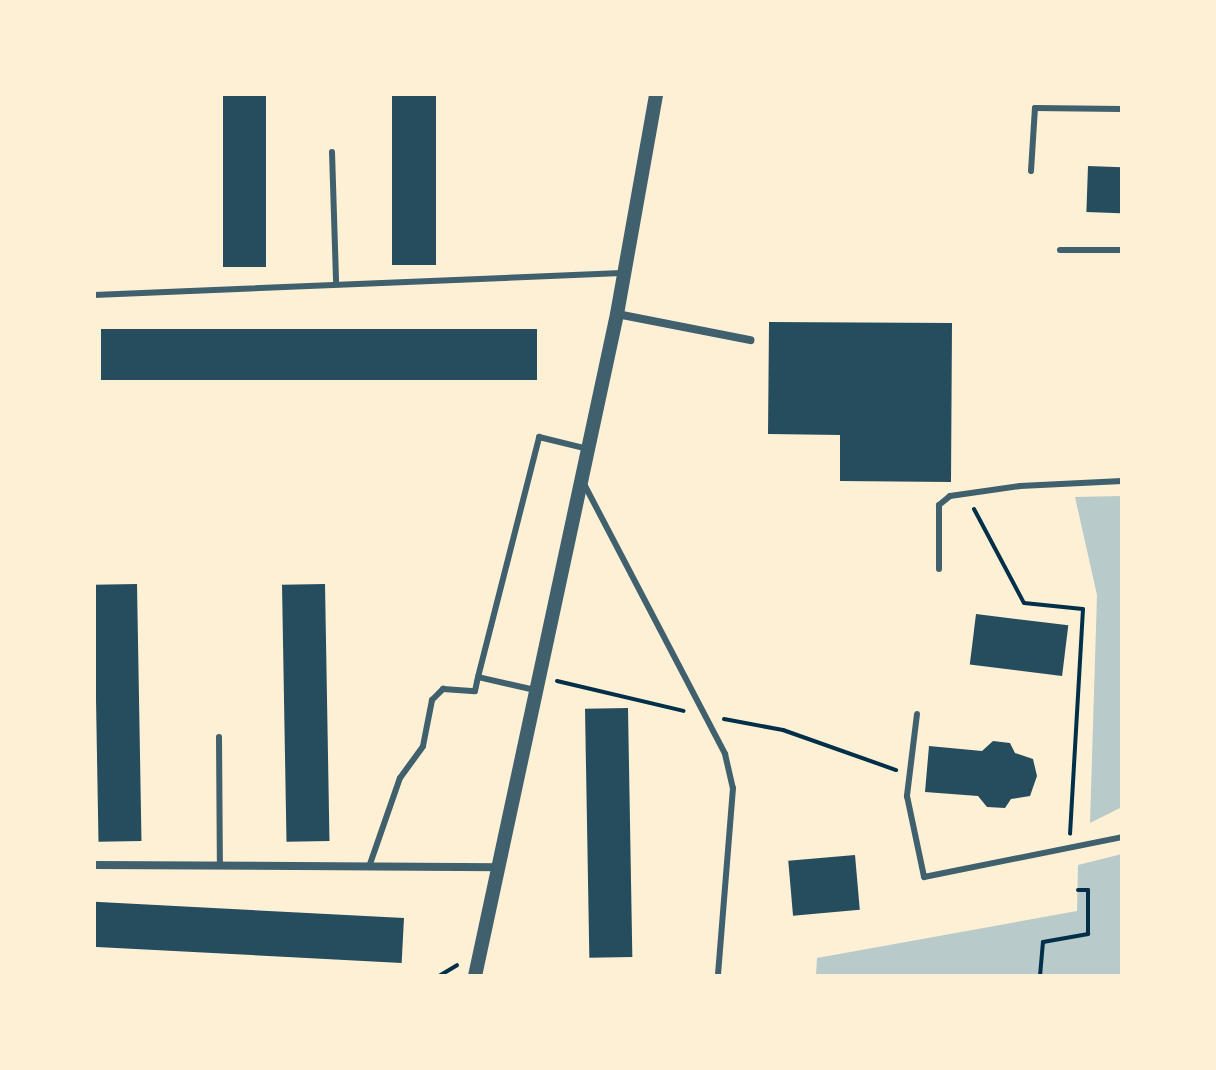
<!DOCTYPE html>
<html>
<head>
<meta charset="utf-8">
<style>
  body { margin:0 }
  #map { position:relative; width:1216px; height:1070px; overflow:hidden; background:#fdf0d5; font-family:"Exo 2",sans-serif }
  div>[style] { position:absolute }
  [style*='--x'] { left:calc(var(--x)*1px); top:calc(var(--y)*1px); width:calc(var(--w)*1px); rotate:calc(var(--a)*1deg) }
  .green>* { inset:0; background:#b9caca }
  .building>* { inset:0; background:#264d5e; transform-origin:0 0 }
  .path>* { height:4px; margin:-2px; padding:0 2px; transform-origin:2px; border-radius:2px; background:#003049 }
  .service>* { height:6px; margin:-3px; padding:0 3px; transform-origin:3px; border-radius:3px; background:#3f606c }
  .minor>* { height:8px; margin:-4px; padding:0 4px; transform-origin:4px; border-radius:4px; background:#3f606c }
  .tertiary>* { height:14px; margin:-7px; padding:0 7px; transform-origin:7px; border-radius:7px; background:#3f606c }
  span { translate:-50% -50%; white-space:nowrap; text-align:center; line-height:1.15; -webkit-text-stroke:7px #fdf0d5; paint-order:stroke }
  .frame { position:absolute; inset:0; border:96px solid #fdf0d5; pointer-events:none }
</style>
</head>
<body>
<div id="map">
  <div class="green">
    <i style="clip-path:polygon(1122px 496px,1122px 807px,1090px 823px,1097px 595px,1075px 497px)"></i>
    <i style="clip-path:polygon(1122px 854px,1122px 976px,816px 976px,817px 958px,1077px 911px,1078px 865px)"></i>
  </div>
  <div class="building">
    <i style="left:223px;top:94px;width:43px;height:173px"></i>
    <i style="left:392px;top:94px;width:44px;height:171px"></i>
    <i style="left:1088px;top:166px;width:34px;height:46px;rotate:2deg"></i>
    <i style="clip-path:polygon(769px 322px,952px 323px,951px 482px,840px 481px,840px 435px,768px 434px)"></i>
    <i style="left:537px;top:329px;width:51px;height:436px;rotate:90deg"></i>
    <i style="left:137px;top:584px;width:257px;height:43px;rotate:89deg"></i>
    <i style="left:325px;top:584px;width:257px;height:43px;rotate:89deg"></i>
    <i style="left:976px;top:614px;width:93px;height:51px;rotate:7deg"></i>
    <i style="left:628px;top:708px;width:249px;height:43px;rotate:89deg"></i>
    <i style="clip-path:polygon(993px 741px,1010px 743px,1015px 753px,1033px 759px,1037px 776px,1030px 796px,1011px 799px,1005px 808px,987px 807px,978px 796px,925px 792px,929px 746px,982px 751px)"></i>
    <i style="left:855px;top:855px;width:55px;height:67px;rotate:85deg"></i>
    <i style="left:404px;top:918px;width:45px;height:310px;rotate:93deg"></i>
  </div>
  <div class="path">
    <i style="--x:974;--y:509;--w:106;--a:62"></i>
    <i style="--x:1024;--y:603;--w:59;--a:5.8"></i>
    <i style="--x:1083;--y:609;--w:225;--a:93.3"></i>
    <i style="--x:557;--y:681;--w:130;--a:13.3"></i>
    <i style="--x:724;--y:719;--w:60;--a:10.6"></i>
    <i style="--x:783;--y:730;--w:120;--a:19.5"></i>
    <i style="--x:439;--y:976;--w:21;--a:-31"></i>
    <i style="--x:1040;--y:976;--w:34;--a:-85"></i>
    <i style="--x:1043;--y:942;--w:46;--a:-10.1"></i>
    <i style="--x:1088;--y:934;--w:44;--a:-90"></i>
    <i style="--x:1088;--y:890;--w:10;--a:180"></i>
  </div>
  <div class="service">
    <i style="--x:332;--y:152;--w:129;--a:88.2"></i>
    <i style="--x:1031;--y:171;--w:63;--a:-86.4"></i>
    <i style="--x:1035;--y:108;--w:87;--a:0.7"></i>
    <i style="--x:1060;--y:250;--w:62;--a:0"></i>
    <i style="--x:94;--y:295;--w:528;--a:-2.39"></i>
    <i style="--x:583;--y:482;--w:307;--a:62.4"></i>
    <i style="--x:725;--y:754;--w:35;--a:77"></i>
    <i style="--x:733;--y:788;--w:187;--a:94.6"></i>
    <i style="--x:939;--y:569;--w:64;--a:-90"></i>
    <i style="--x:939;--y:505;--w:14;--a:-39"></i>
    <i style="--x:950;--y:496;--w:71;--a:-8.1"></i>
    <i style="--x:1020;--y:486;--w:102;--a:-2.8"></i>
    <i style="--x:535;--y:690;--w:58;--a:-167.2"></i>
    <i style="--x:478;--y:677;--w:248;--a:-75.7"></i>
    <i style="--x:539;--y:437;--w:50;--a:13.8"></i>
    <i style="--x:917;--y:714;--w:83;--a:97"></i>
    <i style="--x:907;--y:796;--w:83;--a:78.1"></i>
    <i style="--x:924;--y:877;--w:202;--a:-11.4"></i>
    <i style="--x:219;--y:737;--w:129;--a:89.6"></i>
    <i style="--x:370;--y:864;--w:91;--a:-70.8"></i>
    <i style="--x:400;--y:778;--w:39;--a:-54"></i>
    <i style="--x:423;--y:746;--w:47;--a:-78.9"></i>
    <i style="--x:432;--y:700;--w:16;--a:-45"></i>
    <i style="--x:443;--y:689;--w:32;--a:4"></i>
    <i style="--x:475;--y:691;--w:14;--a:-78"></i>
  </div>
  <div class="minor">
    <i style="--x:617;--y:314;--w:136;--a:11.1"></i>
    <i style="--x:94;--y:865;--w:407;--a:0.3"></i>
  </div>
  <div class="tertiary">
    <i style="--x:475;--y:976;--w:677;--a:-77.89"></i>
    <i style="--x:617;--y:314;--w:223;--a:-79.9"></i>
  </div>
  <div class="frame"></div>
</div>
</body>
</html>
